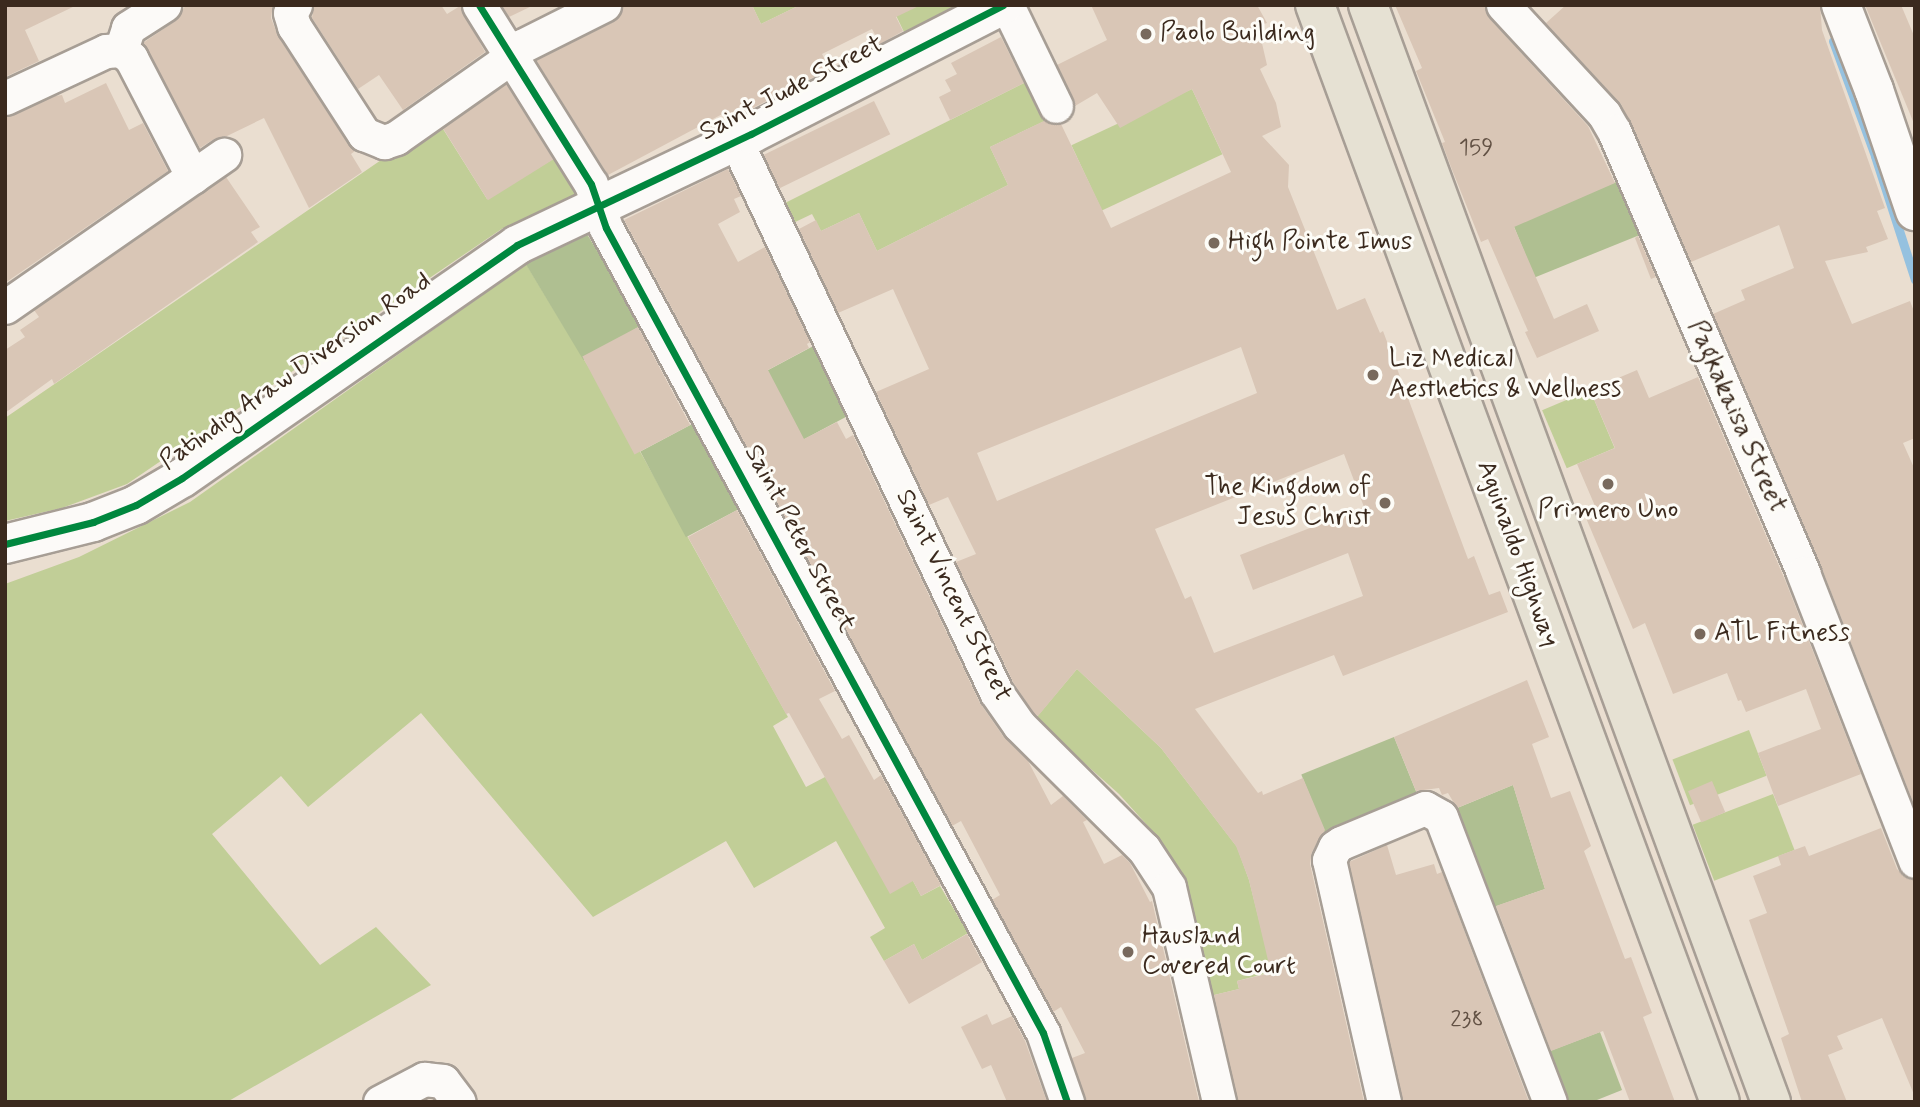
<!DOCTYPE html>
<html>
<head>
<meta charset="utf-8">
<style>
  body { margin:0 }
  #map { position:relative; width:1920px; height:1107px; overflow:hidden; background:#eaded0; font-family:Mynerve,sans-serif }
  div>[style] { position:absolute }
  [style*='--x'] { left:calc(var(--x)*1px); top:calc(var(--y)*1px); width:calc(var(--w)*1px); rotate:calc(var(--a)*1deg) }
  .green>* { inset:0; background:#c1ce97; transform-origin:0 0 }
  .forest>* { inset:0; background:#afbf91; transform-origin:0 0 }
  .stream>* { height:9px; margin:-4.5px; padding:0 4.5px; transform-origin:4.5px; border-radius:4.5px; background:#95c1df }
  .building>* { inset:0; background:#d9c6b6; transform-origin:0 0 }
  .roads { filter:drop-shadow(2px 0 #a79e95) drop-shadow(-2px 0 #a79e95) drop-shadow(0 2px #a79e95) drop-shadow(0 -2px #a79e95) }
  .minor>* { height:33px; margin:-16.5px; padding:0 16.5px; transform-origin:16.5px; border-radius:16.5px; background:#fcfaf8 }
  .tertiary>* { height:38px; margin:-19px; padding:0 19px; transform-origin:19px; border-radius:19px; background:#fcfaf8 }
  .trunk>* { height:38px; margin:-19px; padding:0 19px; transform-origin:19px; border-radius:19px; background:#e6e1d3 }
  .cycleway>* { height:7px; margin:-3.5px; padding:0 3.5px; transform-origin:3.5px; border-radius:3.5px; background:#00873e }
  .dots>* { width:19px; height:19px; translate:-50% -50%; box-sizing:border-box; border:4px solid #fdfcf7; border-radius:50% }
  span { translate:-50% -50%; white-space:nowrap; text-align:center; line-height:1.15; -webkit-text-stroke:6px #fdfcf7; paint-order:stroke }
  .number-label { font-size:23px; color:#625144 }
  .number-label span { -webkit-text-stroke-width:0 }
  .poi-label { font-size:26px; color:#3b2a1e }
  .left { translate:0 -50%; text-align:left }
  .right { translate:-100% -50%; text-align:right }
  .street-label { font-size:26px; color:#3b2a1e }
  .frame { position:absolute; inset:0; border:7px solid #3b2a1e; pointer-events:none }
</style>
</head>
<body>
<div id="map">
  <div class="green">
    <i style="clip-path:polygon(752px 5px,800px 5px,761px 24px)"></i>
    <i style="clip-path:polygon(891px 5px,964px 5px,905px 34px)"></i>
    <i style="clip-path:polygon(1034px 78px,1053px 117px,990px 147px,1008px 185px,877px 251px,859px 213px,821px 231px,812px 214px,791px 224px,781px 205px)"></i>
    <i style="left:1192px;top:89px;width:72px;height:133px;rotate:65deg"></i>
    <i style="clip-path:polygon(438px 121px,487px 199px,558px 156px,580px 194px,507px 232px,503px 228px,127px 484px,62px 508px,5px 521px,5px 418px)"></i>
    <i style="clip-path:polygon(526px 264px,642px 455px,788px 717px,773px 726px,806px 787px,825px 777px,913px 881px,921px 896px,940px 886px,968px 933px,922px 960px,914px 944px,884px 961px,870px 937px,885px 928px,836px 841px,754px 888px,726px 841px,593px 917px,421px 713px,308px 807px,281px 776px,212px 834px,320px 965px,376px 927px,431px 985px,227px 1102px,5px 1102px,5px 584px,79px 557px,190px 502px)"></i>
    <i style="left:1590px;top:390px;width:63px;height:52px;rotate:67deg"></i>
    <i style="clip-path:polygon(1077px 669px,1161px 748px,1237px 847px,1249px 880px,1272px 972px,1237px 981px,1239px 989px,1210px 996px,1176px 864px,1157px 836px,1119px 794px,1035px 719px)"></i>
    <i style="left:1749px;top:730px;width:49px;height:82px;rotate:69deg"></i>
    <i style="left:1773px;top:794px;width:60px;height:86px;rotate:69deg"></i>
  </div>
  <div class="forest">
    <i style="left:1626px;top:178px;width:58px;height:122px;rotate:68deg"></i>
    <i style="left:584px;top:229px;width:112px;height:68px;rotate:59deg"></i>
    <i style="left:819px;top:343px;width:78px;height:59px;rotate:62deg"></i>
    <i style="left:696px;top:422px;width:97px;height:63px;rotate:62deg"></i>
    <i style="left:1394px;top:737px;width:64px;height:100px;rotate:68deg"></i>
    <i style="clip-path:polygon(1513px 785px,1545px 889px,1488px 909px,1450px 811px)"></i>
    <i style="clip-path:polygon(1600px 1032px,1622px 1090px,1592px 1102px,1560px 1102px,1542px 1054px)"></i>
  </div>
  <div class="stream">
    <i style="--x:1833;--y:41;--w:122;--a:69.9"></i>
    <i style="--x:1875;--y:156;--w:130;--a:72.1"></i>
  </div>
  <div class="building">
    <i style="clip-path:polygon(5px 5px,77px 5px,25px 30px,39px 61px,5px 77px)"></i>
    <i style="clip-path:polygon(186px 5px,273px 5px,271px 18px,278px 36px,348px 144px,355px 151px,351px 154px,362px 172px,309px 208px,264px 118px,227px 136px,214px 139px,200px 148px,143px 43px,175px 21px)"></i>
    <i style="clip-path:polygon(314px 5px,441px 5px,447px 14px,460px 6px,485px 52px,403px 110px,379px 75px,358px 89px,312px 18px)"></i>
    <i style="clip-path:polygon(502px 5px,534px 5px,509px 17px)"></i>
    <i style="clip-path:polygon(623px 5px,752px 5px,761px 24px,800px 5px,921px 5px,896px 17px,903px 31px,880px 44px,872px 29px,822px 54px,830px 69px,731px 119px,728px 111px,608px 175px,536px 60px,613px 22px,620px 15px)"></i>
    <i style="clip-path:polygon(evenodd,1091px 5px,1257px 5px,1267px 23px,1258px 26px,1267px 65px,1260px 69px,1276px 103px,1281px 127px,1262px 136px,1289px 165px,1288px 187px,1337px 310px,1365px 298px,1380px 333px,1383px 331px,1468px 559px,1474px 556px,1489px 595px,1500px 591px,1508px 612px,1343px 676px,1334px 655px,1195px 709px,1258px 793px,1262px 791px,1263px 795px,1303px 778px,1325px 830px,1312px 852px,1310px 864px,1364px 1102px,1238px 1102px,1214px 995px,1239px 989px,1237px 981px,1271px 973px,1249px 880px,1236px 846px,1161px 748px,1077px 669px,1038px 716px,1034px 713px,1013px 682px,956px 562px,976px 554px,948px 497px,929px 505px,876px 392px,929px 369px,893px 289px,838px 313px,799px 229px,816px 220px,821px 231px,859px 213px,877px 251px,1008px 185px,990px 147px,1044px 121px,1061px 124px,1111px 228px,1231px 172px,1192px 89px,1120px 128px,1097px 93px,1075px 106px,1057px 65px,1107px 40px,1091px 5px,1241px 347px,1257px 393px,997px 501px,977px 453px,1241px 347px,1091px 5px,1344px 454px,1364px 507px,1240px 555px,1253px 590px,1348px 553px,1363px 596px,1214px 653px,1191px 596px,1185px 599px,1155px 529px,1344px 454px)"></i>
    <i style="clip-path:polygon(1395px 5px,1484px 5px,1489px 18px,1588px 126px,1615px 183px,1514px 227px,1554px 319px,1587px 304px,1599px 331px,1537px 358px,1525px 332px,1528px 331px,1488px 239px,1481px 242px,1451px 167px,1442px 143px,1445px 142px,1416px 71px,1422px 68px)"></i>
    <i style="clip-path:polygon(1566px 5px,1820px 5px,1822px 30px,1885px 208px,1877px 211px,1888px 239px,1866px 247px,1868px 252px,1825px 261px,1852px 324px,1910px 301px,1915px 314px,1915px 438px,1903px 443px,1915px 470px,1915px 807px,1821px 566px,1713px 314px,1745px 300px,1741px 290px,1794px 268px,1779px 225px,1691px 262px,1621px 104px,1546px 23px)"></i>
    <i style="clip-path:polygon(1865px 5px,1901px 5px,1915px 38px,1915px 126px)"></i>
    <i style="clip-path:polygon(1001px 37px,1024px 83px,950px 120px,939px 97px,951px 91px,945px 80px,957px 74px,951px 63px)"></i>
    <i style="clip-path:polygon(106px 83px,129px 130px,143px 123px,168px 171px,5px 283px,5px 117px,55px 96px,62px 95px,65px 103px)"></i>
    <i style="left:506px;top:84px;width:89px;height:77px;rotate:58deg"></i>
    <i style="left:874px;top:101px;width:37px;height:123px;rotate:64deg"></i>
    <i style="clip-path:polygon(728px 169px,741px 196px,734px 199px,740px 212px,718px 224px,738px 262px,765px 247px,810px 342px,807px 344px,809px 348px,768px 370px,804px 439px,837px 422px,846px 439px,853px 435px,980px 703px,1003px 736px,1028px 761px,1051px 805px,1063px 796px,1087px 820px,1083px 822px,1104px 864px,1122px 855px,1130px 863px,1150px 902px,1152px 901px,1199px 1102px,1086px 1102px,1072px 1058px,1085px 1053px,1061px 1007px,1053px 1012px,992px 900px,1000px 895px,961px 821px,952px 826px,624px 220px)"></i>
    <i style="clip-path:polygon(226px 177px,260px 227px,251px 232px,258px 242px,54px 384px,52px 379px,5px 413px,5px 350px,25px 337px,20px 330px,39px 317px,34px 310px)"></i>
    <i style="clip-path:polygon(1638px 236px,1656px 277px,1651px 279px,1635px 238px)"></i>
    <i style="left:638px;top:327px;width:111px;height:63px;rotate:62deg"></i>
    <i style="clip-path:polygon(1637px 370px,1649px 398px,1698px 377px,1785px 580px,1861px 774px,1778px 806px,1758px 753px,1821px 729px,1806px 689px,1746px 712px,1741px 700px,1738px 701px,1727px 673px,1673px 694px,1645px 623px,1633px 629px,1586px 518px,1598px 513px,1577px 464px,1615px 448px,1590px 390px)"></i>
    <i style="clip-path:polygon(737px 510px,835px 691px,819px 699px,842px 739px,849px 735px,874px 780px,881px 775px,941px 885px,921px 896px,913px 881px,890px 894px,789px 713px,786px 714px,688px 537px)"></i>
    <i style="clip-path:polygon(1527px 680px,1549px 737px,1532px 744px,1551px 798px,1570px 791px,1591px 846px,1584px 851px,1625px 959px,1631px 957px,1652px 1013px,1643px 1017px,1675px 1102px,1630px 1102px,1603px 1031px,1551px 1051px,1496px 906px,1545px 889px,1513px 785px,1457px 808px,1448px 793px,1442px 795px,1439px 788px,1416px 791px,1394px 737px)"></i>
    <i style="left:1712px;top:781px;width:34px;height:26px;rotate:67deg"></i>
    <i style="clip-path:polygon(1881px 828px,1897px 869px,1904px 876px,1915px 880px,1915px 1097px,1882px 1018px,1837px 1036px,1843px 1049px,1828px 1055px,1847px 1102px,1802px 1102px,1781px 1038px,1789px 1034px,1749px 920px,1767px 913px,1753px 876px,1781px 865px,1778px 856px,1805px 846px,1809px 856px)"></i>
    <i style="clip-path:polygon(1387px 845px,1396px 875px,1434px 864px,1437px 874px,1442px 872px,1529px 1102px,1403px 1102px,1349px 862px)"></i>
    <i style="clip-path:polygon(967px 934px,982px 962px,909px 1004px,884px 961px,914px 944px,922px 960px)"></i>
    <i style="clip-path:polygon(987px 1014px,992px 1025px,1012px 1016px,1025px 1041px,1047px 1102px,1007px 1102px,991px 1065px,982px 1069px,961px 1027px)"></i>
  </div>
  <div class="roads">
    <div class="minor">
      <i style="--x:295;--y:5;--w:9;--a:122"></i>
      <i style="--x:290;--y:13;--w:14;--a:73"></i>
      <i style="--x:294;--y:26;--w:129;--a:57.1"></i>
      <i style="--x:364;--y:134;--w:22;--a:22"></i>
      <i style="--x:384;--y:142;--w:13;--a:-18"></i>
      <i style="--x:396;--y:138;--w:127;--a:-35.1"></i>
      <i style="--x:500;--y:65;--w:29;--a:-41"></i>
      <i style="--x:522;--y:46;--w:92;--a:-26.6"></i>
      <i style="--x:479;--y:5;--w:211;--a:58"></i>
      <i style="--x:591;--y:184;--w:46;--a:71.2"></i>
      <i style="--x:606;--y:228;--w:916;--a:61.5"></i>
      <i style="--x:1043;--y:1033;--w:73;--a:70.8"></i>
      <i style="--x:1007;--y:5;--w:112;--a:64.1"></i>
      <i style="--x:1503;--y:5;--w:149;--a:47.2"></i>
      <i style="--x:1604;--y:114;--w:20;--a:60"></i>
      <i style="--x:1614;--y:131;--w:481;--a:66.8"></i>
      <i style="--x:1803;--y:573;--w:309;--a:68.7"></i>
      <i style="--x:121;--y:50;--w:23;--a:-72"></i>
      <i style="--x:128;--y:28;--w:43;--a:-32.6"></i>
      <i style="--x:5;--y:98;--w:111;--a:-25"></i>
      <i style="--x:106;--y:51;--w:15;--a:-4"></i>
      <i style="--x:121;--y:50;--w:13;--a:39"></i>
      <i style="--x:131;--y:58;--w:134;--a:62.5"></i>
      <i style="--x:736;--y:141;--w:609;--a:64.74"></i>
      <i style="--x:996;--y:692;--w:40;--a:55.1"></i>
      <i style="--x:1019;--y:725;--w:176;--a:44.8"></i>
      <i style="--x:1144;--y:849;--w:45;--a:56.7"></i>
      <i style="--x:1169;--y:887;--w:221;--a:76.9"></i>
      <i style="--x:5;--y:307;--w:267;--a:-34.8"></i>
      <i style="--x:380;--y:1102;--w:50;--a:-27.6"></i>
      <i style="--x:424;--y:1079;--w:19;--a:6"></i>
      <i style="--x:443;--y:1081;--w:26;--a:53"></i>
      <i style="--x:1384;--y:1102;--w:248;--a:-102.8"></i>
      <i style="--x:1329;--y:860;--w:14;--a:-65"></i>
      <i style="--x:1335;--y:847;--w:7;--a:-34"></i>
      <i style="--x:1341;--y:843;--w:91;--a:-22.6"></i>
      <i style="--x:1425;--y:808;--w:18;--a:29"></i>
      <i style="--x:1441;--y:817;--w:305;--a:69.1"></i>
    </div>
    <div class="tertiary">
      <i style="--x:1841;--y:5;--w:91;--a:68.8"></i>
      <i style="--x:1874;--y:90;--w:128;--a:71.3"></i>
      <i style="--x:5;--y:544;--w:91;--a:-14"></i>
      <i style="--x:93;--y:522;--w:46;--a:-21.6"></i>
      <i style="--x:136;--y:505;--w:53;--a:-30.4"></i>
      <i style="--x:182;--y:478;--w:408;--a:-34.8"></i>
      <i style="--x:517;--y:245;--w:259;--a:-25.4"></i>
      <i style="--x:751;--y:134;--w:283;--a:-27.1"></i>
    </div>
    <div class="trunk">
      <i style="--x:1315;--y:5;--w:1169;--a:69.74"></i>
      <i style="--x:1368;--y:5;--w:1169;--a:69.83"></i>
    </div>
  </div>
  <div class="cycleway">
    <i style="--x:479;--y:5;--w:211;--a:58"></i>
    <i style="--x:591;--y:184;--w:46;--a:71.2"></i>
    <i style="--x:606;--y:228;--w:916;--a:61.5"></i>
    <i style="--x:1043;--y:1033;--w:73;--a:70.8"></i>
    <i style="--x:5;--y:544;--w:91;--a:-14"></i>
    <i style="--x:93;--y:522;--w:46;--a:-21.6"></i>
    <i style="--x:136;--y:505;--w:53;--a:-30.4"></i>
    <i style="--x:182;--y:478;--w:408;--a:-34.8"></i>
    <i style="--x:517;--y:245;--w:259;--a:-25.4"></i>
    <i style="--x:751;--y:134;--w:283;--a:-27.1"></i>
  </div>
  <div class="dots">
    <i style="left:1146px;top:34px;background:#78695c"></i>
    <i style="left:1214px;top:243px;background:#78695c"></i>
    <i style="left:1373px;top:375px;background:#78695c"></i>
    <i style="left:1608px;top:484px;background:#78695c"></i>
    <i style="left:1385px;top:503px;background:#78695c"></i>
    <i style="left:1700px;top:634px;background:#78695c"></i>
    <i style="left:1128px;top:952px;background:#78695c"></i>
  </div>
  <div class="number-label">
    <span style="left:1476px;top:148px">159</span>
    <span style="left:1467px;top:1020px">238</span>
  </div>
  <div class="poi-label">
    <span class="left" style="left:1160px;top:34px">Paolo Building</span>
    <span class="left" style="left:1228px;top:243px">High Pointe Imus</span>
    <span class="left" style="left:1389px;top:375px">Liz Medical<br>Aesthetics &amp; Wellness</span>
    <span class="right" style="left:1371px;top:503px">The Kingdom of<br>Jesus Christ</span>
    <span style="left:1608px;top:511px">Primero Uno</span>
    <span class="left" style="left:1714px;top:634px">ATL Fitness</span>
    <span class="left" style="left:1142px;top:952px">Hausland<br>Covered Court</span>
  </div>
  <div class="street-label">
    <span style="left:792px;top:89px;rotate:-27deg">Saint Jude Street</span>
    <span style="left:296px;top:372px;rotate:-35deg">Patindig Araw Diversion Road</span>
    <span style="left:1736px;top:417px;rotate:66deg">Pagkakaisa Street</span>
    <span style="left:799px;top:539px;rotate:62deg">Saint Peter Street</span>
    <span style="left:1517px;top:554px;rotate:70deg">Aguinaldo Highway</span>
    <span style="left:953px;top:596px;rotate:64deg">Saint Vincent Street</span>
  </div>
  <div class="frame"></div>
</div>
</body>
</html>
